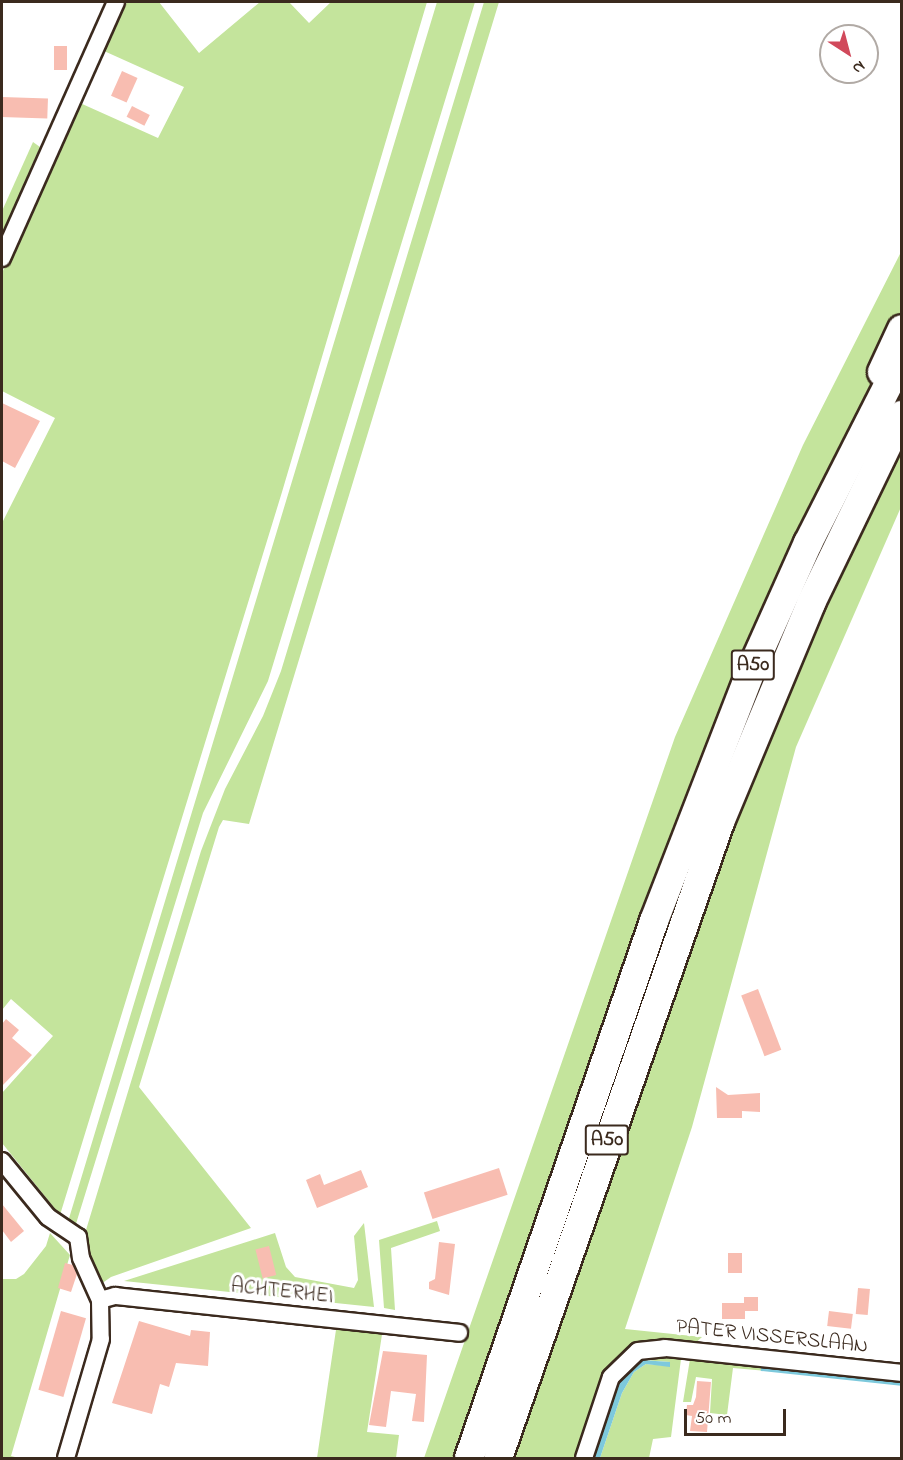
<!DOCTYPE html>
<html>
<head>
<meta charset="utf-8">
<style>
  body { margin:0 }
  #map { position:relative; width:903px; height:1460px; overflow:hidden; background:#fff; font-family:"Indie Flower",sans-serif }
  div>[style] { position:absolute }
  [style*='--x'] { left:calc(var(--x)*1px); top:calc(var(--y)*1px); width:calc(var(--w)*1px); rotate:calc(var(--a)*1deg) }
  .green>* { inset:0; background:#c4e49c }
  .water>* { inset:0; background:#7dc9dc; transform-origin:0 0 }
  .building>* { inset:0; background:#f8bdb1; transform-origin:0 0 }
  .roads { filter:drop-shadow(2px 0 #3b2a1e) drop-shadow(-2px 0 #3b2a1e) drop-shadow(0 2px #3b2a1e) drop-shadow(0 -2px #3b2a1e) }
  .street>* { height:16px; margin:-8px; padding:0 8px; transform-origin:8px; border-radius:8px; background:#fff }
  .highway>* { height:28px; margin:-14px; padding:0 14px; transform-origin:14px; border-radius:14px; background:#fff }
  span { translate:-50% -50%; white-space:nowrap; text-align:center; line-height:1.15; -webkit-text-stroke:6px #fff; paint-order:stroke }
  .shield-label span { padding:2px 4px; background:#fff; border:2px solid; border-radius:4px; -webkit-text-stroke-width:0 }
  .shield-label { font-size:20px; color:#3b2a1e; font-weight:700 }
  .street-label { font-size:21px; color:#3b2a1e }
  .frame { position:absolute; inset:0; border:3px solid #3b2a1e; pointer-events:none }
  .north { position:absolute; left:819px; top:24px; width:60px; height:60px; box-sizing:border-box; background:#fff; border:2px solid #b1aaa5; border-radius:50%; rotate:144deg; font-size:16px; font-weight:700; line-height:24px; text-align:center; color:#3b2a1e }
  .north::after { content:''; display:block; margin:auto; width:21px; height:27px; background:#d1495b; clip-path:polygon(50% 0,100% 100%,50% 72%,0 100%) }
  .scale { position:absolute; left:684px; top:1409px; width:102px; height:27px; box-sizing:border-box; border:3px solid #3b2a1e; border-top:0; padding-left:8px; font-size:18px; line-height:21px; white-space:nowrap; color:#3b2a1e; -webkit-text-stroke:4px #fff; paint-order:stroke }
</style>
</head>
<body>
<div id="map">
  <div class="green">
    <i style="clip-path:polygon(127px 2px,159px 2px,199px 53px,260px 2px,289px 2px,309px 23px,331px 2px,427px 2px,282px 492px,60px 1215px,2px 1143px,2px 1093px,53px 1036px,11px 999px,2px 1010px,2px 523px,55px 418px,2px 391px,2px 273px,80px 103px,158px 138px,184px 87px,104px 51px)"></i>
    <i style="clip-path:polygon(437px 2px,475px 2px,268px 681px,203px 813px,75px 1227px,67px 1225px)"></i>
    <i style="clip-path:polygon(484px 2px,499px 2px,249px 824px,223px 820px,219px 827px,139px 1087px,251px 1228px,111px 1277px,101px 1284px,83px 1241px,86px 1230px,201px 851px,225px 789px,263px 716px,281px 671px)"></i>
    <i style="clip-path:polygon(33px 142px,40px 147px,2px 234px,2px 211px)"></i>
    <i style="clip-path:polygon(901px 252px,901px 321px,774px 582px,714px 724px,620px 973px,454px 1458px,424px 1458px,675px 737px,803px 445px)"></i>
    <i style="clip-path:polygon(901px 453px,901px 507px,796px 747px,692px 1127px,625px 1329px,702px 1337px,691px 1347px,647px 1345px,580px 1458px,515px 1458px,704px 909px,748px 793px,824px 611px)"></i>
    <i style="clip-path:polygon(437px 1221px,440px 1231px,391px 1248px,395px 1310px,384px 1308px,379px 1240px)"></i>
    <i style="clip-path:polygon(364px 1223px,374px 1307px,124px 1281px,275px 1233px,286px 1267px,295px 1277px,354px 1288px,358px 1280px,354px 1236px)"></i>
    <i style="clip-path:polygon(50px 1233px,70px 1255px,11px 1456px,19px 1458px,2px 1458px,2px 1279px,16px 1279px,24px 1274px,46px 1246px)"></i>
    <i style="clip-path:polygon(337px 1323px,383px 1328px,367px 1432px,399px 1435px,396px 1458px,317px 1458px)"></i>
    <i style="clip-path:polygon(649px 1353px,678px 1354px,681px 1359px,671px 1437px,653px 1439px,649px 1458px,600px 1458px,622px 1393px,634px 1372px,646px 1364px,670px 1366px,670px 1362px,641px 1360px,628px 1367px,618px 1379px,593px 1458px,588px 1458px,618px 1374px,631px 1361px)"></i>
    <i style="clip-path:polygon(690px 1359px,901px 1376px,901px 1383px,733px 1368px,727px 1415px,710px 1413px,712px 1379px,696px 1377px,691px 1402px,683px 1402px)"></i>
  </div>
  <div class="water">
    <i style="clip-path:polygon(641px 1360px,670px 1362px,670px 1367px,646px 1364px,634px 1372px,622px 1393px,600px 1458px,593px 1458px,618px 1379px)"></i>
    <i style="left:761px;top:1368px;width:141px;height:3px;rotate:6deg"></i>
  </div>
  <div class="building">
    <i style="left:54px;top:46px;width:13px;height:24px"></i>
    <i style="left:122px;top:71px;width:17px;height:27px;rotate:24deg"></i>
    <i style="left:2px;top:97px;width:46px;height:20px;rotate:2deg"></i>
    <i style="left:132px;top:106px;width:20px;height:12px;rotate:27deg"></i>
    <i style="clip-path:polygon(2px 403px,40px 421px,15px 468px,2px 461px)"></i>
    <i style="left:758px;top:989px;width:65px;height:18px;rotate:69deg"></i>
    <i style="clip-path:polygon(6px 1019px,19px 1030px,12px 1038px,32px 1055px,2px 1086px,2px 1024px)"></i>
    <i style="clip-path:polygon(716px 1087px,728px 1095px,760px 1093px,760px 1112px,742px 1111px,742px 1118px,717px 1118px)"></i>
    <i style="left:499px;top:1168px;width:28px;height:79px;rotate:72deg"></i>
    <i style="clip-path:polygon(361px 1170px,368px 1187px,317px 1208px,306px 1180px,320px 1174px,324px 1185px)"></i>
    <i style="clip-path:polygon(2px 1204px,24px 1231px,11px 1242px,2px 1230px)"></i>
    <i style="clip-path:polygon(439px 1242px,455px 1244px,449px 1295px,429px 1289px,429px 1282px,435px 1279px)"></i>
    <i style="left:269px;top:1246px;width:30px;height:14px;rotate:76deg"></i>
    <i style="left:728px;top:1253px;width:14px;height:20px"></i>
    <i style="clip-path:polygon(65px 1263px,73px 1265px,77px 1274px,71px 1292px,58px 1288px)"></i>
    <i style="left:858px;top:1288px;width:12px;height:26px;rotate:5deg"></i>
    <i style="clip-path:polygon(744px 1297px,758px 1297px,758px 1311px,745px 1311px,745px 1319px,722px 1319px,722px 1303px,744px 1303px)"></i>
    <i style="left:61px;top:1311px;width:26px;height:82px;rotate:16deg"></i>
    <i style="left:829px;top:1311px;width:24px;height:15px;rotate:7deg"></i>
    <i style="clip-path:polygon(139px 1321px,190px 1336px,191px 1330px,210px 1332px,208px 1366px,176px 1363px,169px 1387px,160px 1384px,152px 1414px,112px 1403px)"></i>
    <i style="clip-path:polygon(383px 1351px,427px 1355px,424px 1422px,412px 1421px,416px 1394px,391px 1391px,386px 1427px,369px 1425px)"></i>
    <i style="clip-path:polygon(697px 1381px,711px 1382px,707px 1432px,690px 1431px,692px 1416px,686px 1415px,687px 1405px,693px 1405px,696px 1397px)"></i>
  </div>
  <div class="roads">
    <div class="street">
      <i style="--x:2;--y:258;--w:280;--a:-66"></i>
      <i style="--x:2;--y:1161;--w:72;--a:50.6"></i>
      <i style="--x:48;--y:1217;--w:36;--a:34"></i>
      <i style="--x:78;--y:1237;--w:21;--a:82"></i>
      <i style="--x:81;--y:1258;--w:46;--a:65.7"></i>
      <i style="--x:100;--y:1300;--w:39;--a:89"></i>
      <i style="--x:101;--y:1339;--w:124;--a:106.4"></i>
      <i style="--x:100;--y:1300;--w:16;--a:-15"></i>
      <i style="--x:115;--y:1296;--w:346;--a:6.1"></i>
      <i style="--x:584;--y:1458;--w:85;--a:-71.6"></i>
      <i style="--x:611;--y:1377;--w:37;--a:-44"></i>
      <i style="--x:638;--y:1351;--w:27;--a:-6"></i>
      <i style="--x:665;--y:1348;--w:238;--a:6"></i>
    </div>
    <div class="highway">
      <i style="--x:882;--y:372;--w:47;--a:-65.1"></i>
      <i style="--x:469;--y:1458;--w:568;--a:-70.99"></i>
      <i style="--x:654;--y:921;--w:271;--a:-68.8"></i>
      <i style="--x:752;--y:668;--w:137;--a:-65.9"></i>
      <i style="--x:808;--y:543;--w:208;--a:-63.1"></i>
      <i style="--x:498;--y:1458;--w:674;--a:-70.76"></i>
      <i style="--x:720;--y:822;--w:237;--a:-67.4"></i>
      <i style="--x:811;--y:603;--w:209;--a:-64.2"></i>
    </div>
  </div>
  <div class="shield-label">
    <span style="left:753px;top:665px">A50</span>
    <span style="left:607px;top:1140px">A50</span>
  </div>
  <div class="street-label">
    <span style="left:282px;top:1292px;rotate:6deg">ACHTERHEI</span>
    <span style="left:772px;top:1337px;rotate:6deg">PATER VISSERSLAAN</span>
  </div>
  <div class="frame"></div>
  <div class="north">N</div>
  <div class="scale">50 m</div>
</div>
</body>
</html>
